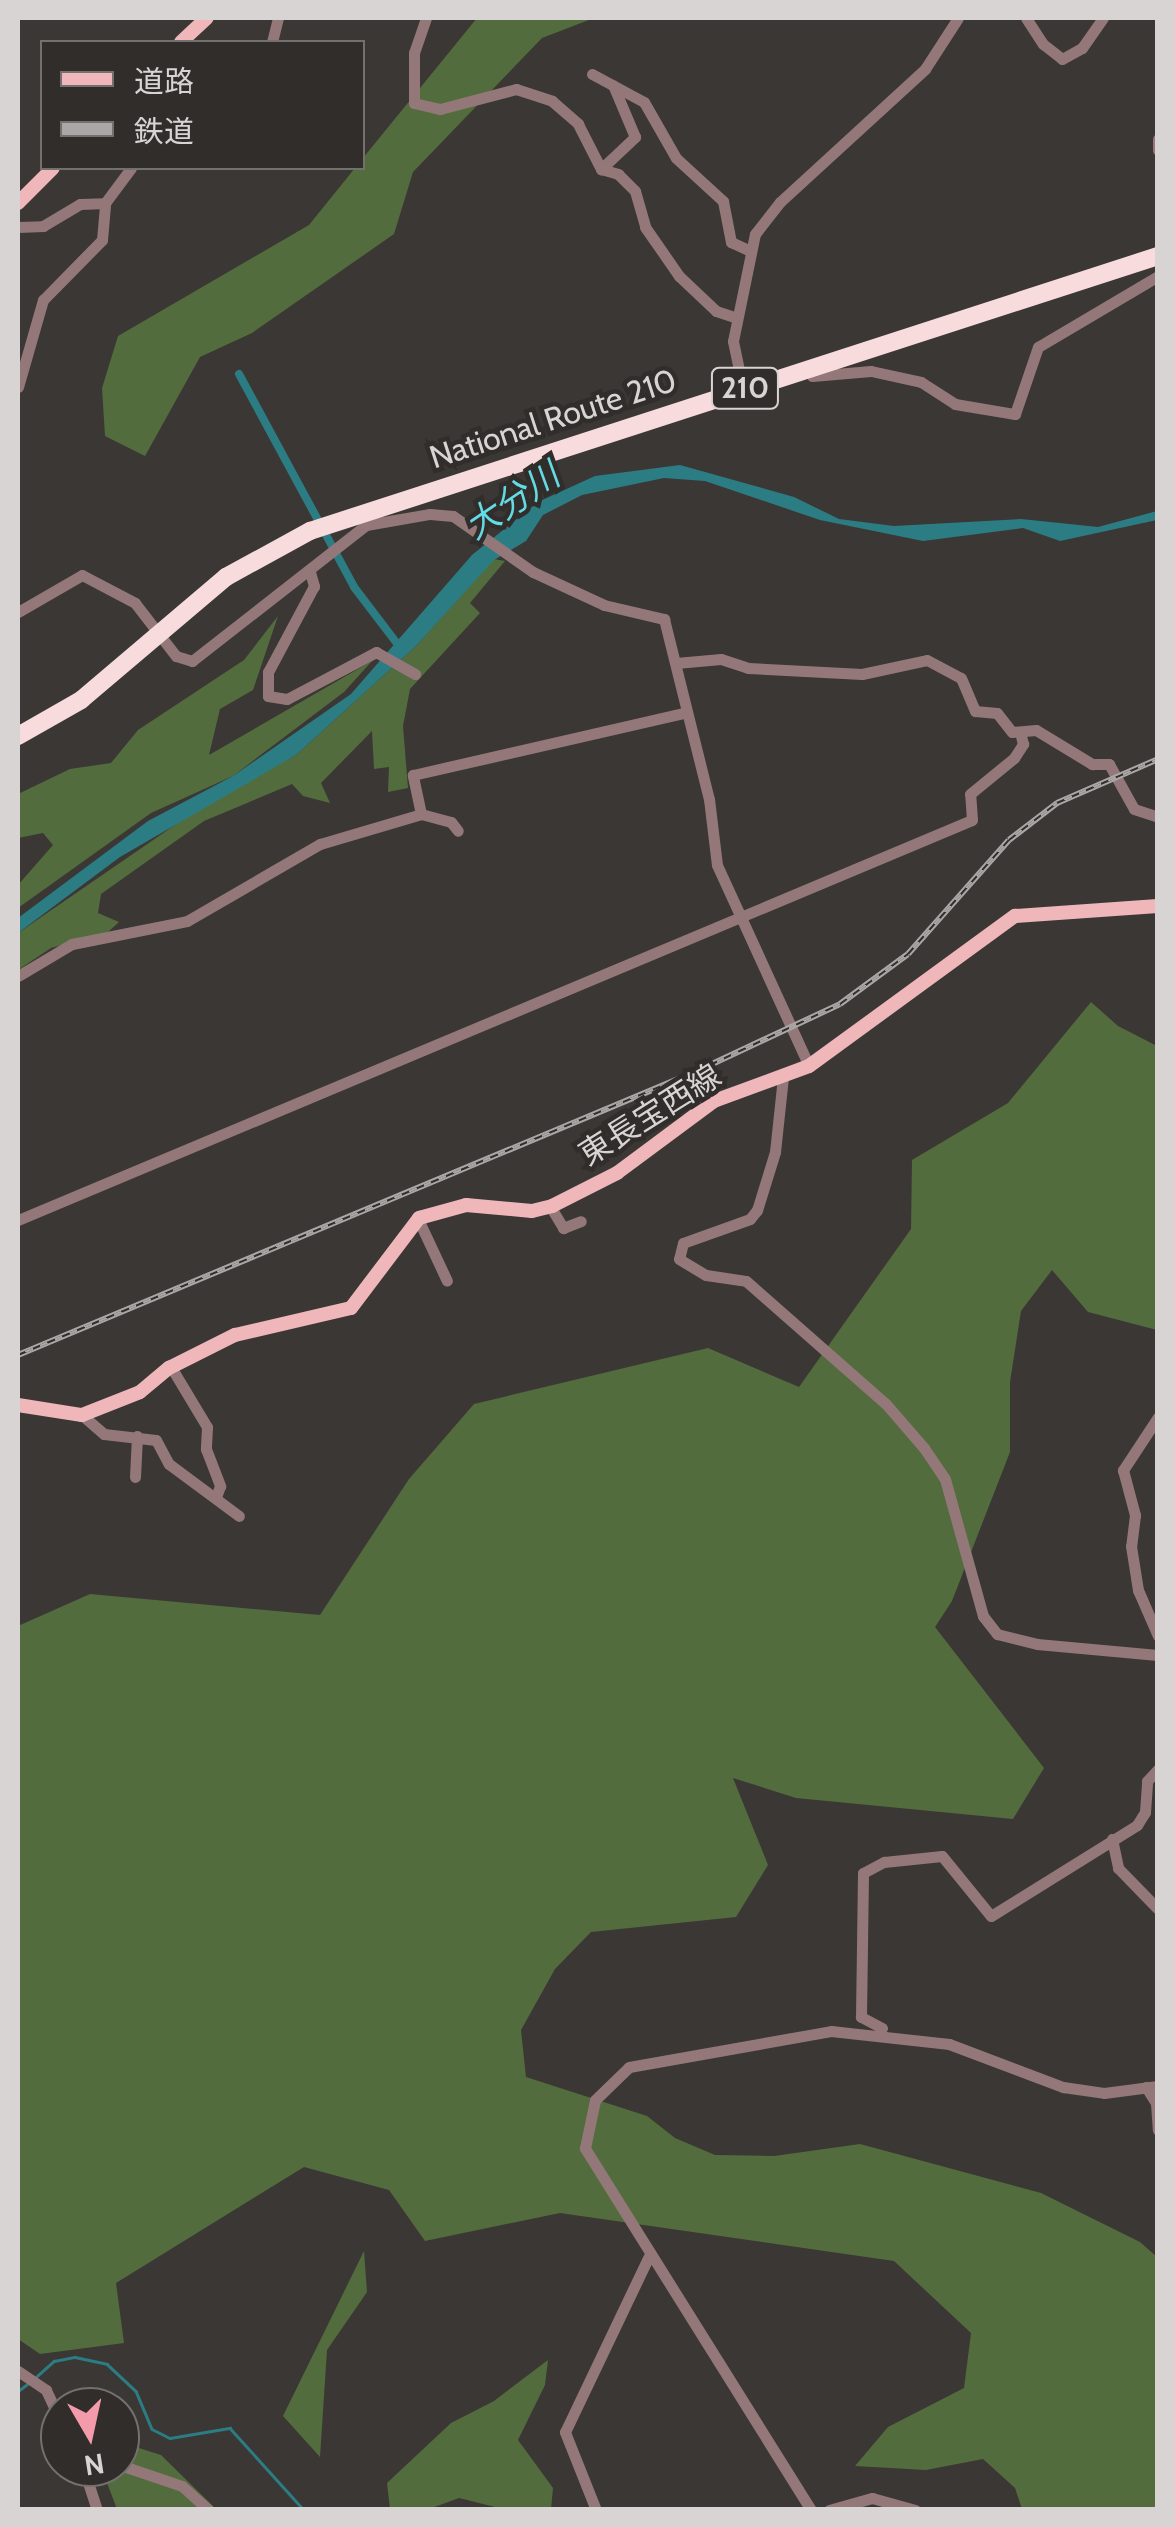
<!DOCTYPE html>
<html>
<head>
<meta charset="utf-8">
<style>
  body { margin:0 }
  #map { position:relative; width:1175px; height:2527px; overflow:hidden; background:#3b3735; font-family:Cabin,"Noto Sans JP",sans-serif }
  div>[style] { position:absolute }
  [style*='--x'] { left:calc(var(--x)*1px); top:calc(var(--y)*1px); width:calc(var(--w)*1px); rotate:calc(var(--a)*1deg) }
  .forest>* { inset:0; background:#536c3d }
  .water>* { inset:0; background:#2c7d83 }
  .stream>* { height:2.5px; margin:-1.25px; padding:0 1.25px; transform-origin:1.25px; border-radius:1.25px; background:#2c7d83 }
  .canal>* { height:8px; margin:-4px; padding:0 4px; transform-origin:4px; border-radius:4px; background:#2c7d83 }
  .minor>* { height:11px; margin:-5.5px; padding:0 5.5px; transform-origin:5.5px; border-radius:5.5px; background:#947879 }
  .major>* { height:14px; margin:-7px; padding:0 7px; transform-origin:7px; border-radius:7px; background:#efb7ba }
  .highway>* { height:18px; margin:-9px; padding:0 9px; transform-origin:9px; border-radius:9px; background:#f8dcdd }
  .rail>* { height:6px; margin-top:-3px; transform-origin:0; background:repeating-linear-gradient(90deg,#302d2b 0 8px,#aaa7a6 0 16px); box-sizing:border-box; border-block:2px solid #aaa7a6 }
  span { translate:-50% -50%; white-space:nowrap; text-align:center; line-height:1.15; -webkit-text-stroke:9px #302d2b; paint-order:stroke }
  .shield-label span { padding:2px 8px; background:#302d2b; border:2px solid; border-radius:8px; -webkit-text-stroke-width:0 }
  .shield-label { font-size:30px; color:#d7d4d3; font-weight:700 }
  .street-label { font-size:32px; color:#d7d4d3 }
  .water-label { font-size:35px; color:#64dae4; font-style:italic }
  .frame { position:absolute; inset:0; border:20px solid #d7d4d3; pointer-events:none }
  .legend { position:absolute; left:40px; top:40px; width:325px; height:130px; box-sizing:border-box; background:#302d2b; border:2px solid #73706e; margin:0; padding:12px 18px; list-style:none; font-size:30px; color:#d7d4d3 }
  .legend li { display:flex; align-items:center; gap:20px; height:50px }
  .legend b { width:50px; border:2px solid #73706e }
  .north { position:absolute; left:40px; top:2387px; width:100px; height:100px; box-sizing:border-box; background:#302d2b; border:2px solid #73706e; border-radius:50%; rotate:171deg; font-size:28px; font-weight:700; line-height:40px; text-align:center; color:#d7d4d3 }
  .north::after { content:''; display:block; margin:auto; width:35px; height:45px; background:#f39aab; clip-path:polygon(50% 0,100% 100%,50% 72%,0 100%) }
</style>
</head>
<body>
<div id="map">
  <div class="forest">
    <i style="clip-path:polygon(477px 18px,594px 18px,542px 38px,413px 172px,394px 234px,252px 333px,200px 357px,145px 456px,105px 436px,102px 388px,118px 336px,309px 225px,355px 168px,362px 168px,363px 158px)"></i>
    <i style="clip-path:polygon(494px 559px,505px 561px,470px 603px,480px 613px,410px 689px,403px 726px,408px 788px,388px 792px,389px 767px,374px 769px,372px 731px,321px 783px,330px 803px,303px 796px,292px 784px,204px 821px,101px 894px,98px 913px,119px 922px,107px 933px,51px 948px,18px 970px,18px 933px,204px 805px,296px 755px,416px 646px)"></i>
    <i style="clip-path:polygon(278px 616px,253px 690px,220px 709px,209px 755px,372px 661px,344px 692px,233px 776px,151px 813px,18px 908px,18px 885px,53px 845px,43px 833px,18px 838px,18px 794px,70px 769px,111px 763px,138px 730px,244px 660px)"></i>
    <i style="clip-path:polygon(1091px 1002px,1118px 1026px,1157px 1046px,1157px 1330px,1088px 1312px,1052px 1270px,1021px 1311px,1010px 1382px,1010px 1452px,952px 1601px,935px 1627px,1044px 1768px,1013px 1819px,796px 1798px,733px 1778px,768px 1865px,736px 1917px,591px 1932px,555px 1969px,521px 2030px,526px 2077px,647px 2116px,675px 2138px,715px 2155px,774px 2156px,860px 2144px,1041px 2193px,1140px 2242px,1157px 2257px,1157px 2509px,1022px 2509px,1015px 2488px,983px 2459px,926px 2470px,855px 2466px,888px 2427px,964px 2388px,971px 2333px,894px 2261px,560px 2213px,425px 2241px,389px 2190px,304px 2167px,116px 2283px,124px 2343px,40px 2354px,18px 2339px,18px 1626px,90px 1594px,320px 1615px,409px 1479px,474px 1404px,708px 1348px,799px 1387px,911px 1229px,912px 1160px,1008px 1103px)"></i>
    <i style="clip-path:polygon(364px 2251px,367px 2292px,327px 2350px,320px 2457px,283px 2416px)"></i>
    <i style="clip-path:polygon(548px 2360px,545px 2385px,518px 2440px,553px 2488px,551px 2509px,503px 2509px,459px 2498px,429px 2509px,390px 2509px,387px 2483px,451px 2423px,494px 2401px)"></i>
    <i style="clip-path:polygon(120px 2442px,161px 2455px,216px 2509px,117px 2509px,102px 2470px,120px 2467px)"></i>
  </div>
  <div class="water">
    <i style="clip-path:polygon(680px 465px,794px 497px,839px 519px,894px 526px,1021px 519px,1098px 527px,1157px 511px,1157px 520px,1060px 541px,1023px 528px,923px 541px,820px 520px,705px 481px,664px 478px,582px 495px,543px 515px,526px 541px,494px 560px,416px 646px,296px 755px,120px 857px,18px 933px,18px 918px,148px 821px,233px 776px,351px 694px,472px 555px,538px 502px,595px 476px)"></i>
  </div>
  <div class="stream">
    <i style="--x:36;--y:2377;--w:24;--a:-42"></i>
    <i style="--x:54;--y:2361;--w:21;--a:-11"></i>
    <i style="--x:75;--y:2357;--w:33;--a:12"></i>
    <i style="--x:107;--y:2364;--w:40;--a:43"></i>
    <i style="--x:136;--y:2391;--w:41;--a:67.2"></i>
    <i style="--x:152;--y:2429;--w:20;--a:27"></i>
    <i style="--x:170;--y:2438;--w:61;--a:-9.5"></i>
    <i style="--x:230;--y:2428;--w:110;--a:47.9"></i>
    <i style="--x:18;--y:2391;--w:15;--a:-37"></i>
  </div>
  <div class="canal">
    <i style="--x:239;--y:374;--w:242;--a:61.6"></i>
    <i style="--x:354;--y:587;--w:74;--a:52.7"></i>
  </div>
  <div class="minor">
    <i style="--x:426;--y:18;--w:37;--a:109"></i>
    <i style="--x:414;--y:53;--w:50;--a:90"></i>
    <i style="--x:414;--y:103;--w:27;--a:13"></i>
    <i style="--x:440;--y:109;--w:79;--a:-14.7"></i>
    <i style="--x:516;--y:89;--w:38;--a:18"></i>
    <i style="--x:552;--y:101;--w:35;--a:41"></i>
    <i style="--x:578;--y:124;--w:51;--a:62.9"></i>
    <i style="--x:601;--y:169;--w:18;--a:16"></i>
    <i style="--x:618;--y:174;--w:24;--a:45"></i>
    <i style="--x:635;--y:191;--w:37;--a:74"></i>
    <i style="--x:645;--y:227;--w:60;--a:55.2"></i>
    <i style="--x:679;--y:276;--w:51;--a:43.4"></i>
    <i style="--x:716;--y:311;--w:20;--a:18"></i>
    <i style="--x:1026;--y:18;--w:31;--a:57"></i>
    <i style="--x:1043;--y:44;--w:24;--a:38"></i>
    <i style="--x:1062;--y:59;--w:23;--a:-29"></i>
    <i style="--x:1082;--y:48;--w:37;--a:-55"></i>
    <i style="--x:272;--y:42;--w:25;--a:-76"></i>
    <i style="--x:592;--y:74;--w:59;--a:28.3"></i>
    <i style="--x:644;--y:102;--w:64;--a:60.3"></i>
    <i style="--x:676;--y:158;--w:64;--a:42.5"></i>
    <i style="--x:723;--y:201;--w:42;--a:79"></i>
    <i style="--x:731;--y:242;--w:19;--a:25"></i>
    <i style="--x:1158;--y:139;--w:11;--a:90"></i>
    <i style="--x:601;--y:169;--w:47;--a:-43.3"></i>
    <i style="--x:635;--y:137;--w:56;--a:-112.9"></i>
    <i style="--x:18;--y:227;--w:25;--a:-2"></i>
    <i style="--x:43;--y:226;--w:43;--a:-30.7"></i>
    <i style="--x:80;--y:204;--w:25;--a:-2"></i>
    <i style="--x:812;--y:376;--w:59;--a:-4.8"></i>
    <i style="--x:871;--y:371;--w:51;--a:12.4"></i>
    <i style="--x:921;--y:382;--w:40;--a:32.9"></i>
    <i style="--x:955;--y:404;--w:61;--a:9.5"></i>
    <i style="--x:1015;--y:414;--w:71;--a:-71.1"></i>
    <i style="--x:1038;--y:347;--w:139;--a:-30.6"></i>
    <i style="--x:18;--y:387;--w:91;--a:-74"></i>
    <i style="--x:43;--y:300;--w:84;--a:-45.5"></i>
    <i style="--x:102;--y:240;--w:37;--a:-85"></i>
    <i style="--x:105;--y:203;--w:44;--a:-53.4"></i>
    <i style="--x:743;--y:389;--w:49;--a:-101.8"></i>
    <i style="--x:733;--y:341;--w:109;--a:-78.4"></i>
    <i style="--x:755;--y:234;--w:41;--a:-52"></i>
    <i style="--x:780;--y:202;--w:197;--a:-42.5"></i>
    <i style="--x:925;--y:69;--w:61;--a:-57.1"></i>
    <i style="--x:310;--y:572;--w:15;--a:74"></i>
    <i style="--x:314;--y:586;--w:98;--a:118.1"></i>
    <i style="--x:268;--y:672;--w:24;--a:90"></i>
    <i style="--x:268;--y:696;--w:19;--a:9"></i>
    <i style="--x:287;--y:699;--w:101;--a:-27.8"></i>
    <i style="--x:376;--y:652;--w:45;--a:29.4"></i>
    <i style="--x:18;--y:612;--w:74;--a:-30"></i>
    <i style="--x:82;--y:575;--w:60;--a:27.8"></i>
    <i style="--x:135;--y:603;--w:67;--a:52.3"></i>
    <i style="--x:176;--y:656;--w:17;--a:17"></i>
    <i style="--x:192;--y:661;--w:221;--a:-38"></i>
    <i style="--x:366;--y:525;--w:65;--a:-9.8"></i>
    <i style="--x:430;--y:514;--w:23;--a:5"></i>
    <i style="--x:453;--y:516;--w:98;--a:35"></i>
    <i style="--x:533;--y:572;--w:78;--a:24.9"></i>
    <i style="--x:604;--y:605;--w:62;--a:13.1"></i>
    <i style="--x:664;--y:619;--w:186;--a:76"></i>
    <i style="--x:709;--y:799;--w:66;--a:83.1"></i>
    <i style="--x:717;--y:865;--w:221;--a:65.4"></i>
    <i style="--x:676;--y:663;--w:45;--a:-5.1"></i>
    <i style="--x:721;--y:659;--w:28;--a:18"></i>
    <i style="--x:748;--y:668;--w:114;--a:3"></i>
    <i style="--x:862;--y:674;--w:66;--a:-12.2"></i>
    <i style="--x:927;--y:660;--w:38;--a:28"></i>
    <i style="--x:961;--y:678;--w:36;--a:67"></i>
    <i style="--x:975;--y:711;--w:22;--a:5"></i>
    <i style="--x:997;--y:713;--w:24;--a:52"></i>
    <i style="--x:1012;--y:732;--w:24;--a:-5"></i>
    <i style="--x:1036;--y:730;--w:66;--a:31.3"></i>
    <i style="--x:1092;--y:764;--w:17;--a:0"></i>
    <i style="--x:1109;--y:764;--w:51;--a:60.9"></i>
    <i style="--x:1134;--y:809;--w:25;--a:18"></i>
    <i style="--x:421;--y:814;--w:40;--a:-102"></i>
    <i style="--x:413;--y:775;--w:277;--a:-12.9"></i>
    <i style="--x:421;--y:814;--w:31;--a:15"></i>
    <i style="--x:451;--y:822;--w:11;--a:52"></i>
    <i style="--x:18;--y:976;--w:63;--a:-30.7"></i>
    <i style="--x:72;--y:944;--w:117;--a:-11.3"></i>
    <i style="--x:187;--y:921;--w:154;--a:-30.1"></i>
    <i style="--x:320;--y:844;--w:105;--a:-16.5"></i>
    <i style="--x:783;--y:1077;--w:75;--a:96.1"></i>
    <i style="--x:775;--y:1152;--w:61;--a:107.2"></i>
    <i style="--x:757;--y:1210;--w:11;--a:128"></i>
    <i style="--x:750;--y:1219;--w:71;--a:160.3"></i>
    <i style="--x:683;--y:1243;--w:16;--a:104"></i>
    <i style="--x:679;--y:1259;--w:31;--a:31"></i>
    <i style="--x:706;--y:1275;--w:40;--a:8.5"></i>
    <i style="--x:746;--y:1281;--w:186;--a:41.3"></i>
    <i style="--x:886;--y:1404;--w:58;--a:49.2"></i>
    <i style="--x:924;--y:1448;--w:37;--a:56"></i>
    <i style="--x:945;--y:1479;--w:142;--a:74.5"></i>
    <i style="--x:983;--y:1616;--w:23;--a:52"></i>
    <i style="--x:997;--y:1634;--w:41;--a:14"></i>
    <i style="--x:1037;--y:1644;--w:121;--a:5.2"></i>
    <i style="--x:550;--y:1206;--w:26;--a:59"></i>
    <i style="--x:563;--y:1228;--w:19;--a:-21"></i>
    <i style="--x:418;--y:1219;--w:68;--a:64.9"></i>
    <i style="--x:18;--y:1220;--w:1034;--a:-22.75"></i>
    <i style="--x:972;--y:820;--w:26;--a:-94"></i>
    <i style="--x:970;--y:794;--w:57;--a:-39.3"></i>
    <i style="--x:1014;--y:758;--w:17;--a:-57"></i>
    <i style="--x:1023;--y:744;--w:12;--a:-104"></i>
    <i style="--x:171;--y:1367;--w:70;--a:59"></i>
    <i style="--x:207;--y:1427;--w:22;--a:93"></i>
    <i style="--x:206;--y:1449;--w:40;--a:69"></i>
    <i style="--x:220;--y:1486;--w:12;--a:110"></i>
    <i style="--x:82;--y:1415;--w:29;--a:41"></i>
    <i style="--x:104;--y:1434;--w:52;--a:6.6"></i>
    <i style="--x:156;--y:1440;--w:27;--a:62"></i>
    <i style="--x:169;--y:1464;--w:87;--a:36.6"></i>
    <i style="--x:1158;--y:1417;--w:64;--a:123.4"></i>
    <i style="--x:1123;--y:1470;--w:47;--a:75.1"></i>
    <i style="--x:1135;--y:1515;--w:31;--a:97"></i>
    <i style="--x:1131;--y:1546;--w:45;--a:81"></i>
    <i style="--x:1138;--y:1590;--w:50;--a:66.5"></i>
    <i style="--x:135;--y:1477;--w:41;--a:-87.2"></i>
    <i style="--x:1112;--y:1839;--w:30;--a:78"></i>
    <i style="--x:1118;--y:1868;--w:57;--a:45.7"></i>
    <i style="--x:882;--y:2028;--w:24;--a:-152"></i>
    <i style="--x:861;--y:2017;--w:144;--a:-89.2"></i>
    <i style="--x:863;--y:1873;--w:24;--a:-28"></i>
    <i style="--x:884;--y:1862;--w:58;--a:-5.9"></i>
    <i style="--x:942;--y:1856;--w:77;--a:50.8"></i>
    <i style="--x:991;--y:1916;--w:172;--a:-31.9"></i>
    <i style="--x:1137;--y:1825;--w:15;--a:-58"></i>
    <i style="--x:1145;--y:1812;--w:31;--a:-86"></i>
    <i style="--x:1147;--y:1781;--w:16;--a:-47"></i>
    <i style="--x:1146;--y:2087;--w:19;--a:58"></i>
    <i style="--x:1156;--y:2103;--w:27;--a:86"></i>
    <i style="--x:18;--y:2371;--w:34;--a:34"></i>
    <i style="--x:46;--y:2390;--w:33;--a:65"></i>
    <i style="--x:120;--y:2465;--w:65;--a:18.7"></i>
    <i style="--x:182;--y:2486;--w:36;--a:42"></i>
    <i style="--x:83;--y:2467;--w:45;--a:72"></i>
    <i style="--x:596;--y:2510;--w:84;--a:-111.7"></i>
    <i style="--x:565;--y:2432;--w:193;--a:-64.5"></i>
    <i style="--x:811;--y:2510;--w:427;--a:-122"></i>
    <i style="--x:585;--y:2148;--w:49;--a:-78.2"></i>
    <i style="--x:595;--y:2100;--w:47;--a:-44.1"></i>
    <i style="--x:629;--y:2067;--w:205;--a:-10.1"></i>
    <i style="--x:831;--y:2031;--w:119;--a:6.3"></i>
    <i style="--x:949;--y:2044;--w:122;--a:20.7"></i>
    <i style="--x:1063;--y:2087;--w:41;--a:8.3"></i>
    <i style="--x:1104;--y:2093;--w:54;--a:-7.4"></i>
    <i style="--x:829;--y:2510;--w:45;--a:-15.6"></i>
    <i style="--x:872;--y:2498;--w:45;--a:15.6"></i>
  </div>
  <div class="major">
    <i style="--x:181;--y:42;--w:35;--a:-43"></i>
    <i style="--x:18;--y:203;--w:49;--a:-45"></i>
    <i style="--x:18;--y:1405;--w:65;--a:8.9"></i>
    <i style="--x:82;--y:1415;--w:62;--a:-21.6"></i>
    <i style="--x:140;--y:1392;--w:38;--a:-40"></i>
    <i style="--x:169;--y:1368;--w:74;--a:-26.6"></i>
    <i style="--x:235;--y:1335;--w:119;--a:-13.1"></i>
    <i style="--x:351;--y:1308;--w:113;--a:-52.9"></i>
    <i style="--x:419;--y:1218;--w:49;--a:-15.5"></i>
    <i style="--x:466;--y:1205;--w:66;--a:5.2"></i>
    <i style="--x:532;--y:1211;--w:21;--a:-14"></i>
    <i style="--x:552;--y:1206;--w:73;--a:-26.9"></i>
    <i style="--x:617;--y:1173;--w:121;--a:-36.6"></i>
    <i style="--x:714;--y:1101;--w:101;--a:-20.2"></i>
    <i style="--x:809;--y:1066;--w:255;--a:-36.1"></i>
    <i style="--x:1015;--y:916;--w:143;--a:-4"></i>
  </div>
  <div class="highway">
    <i style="--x:18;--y:736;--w:73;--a:-29.7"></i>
    <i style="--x:81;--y:700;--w:190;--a:-40.3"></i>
    <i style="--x:226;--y:577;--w:96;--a:-28.7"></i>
    <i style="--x:310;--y:531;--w:891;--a:-17.97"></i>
  </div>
  <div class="rail">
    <i style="--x:18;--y:1355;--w:734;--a:-22.69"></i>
    <i style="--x:695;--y:1072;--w:160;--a:-25.1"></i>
    <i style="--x:840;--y:1004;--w:84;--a:-36.3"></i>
    <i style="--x:908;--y:954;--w:152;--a:-48.5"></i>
    <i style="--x:1009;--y:840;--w:61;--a:-37.6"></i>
    <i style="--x:1057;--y:803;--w:110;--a:-23.5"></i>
  </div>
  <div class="shield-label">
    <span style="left:745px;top:388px">210</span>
  </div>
  <div class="street-label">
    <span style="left:553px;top:419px;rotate:-18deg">National Route 210</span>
    <span style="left:650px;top:1115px;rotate:-32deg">東長宝西線</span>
  </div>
  <div class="water-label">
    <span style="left:512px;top:501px;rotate:-34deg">大分川</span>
  </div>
  <div class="frame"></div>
  <ul class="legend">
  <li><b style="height:12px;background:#efb7ba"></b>道路</li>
  <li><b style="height:12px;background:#aaa7a6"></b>鉄道</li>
  </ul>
  <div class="north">N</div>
</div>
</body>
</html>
